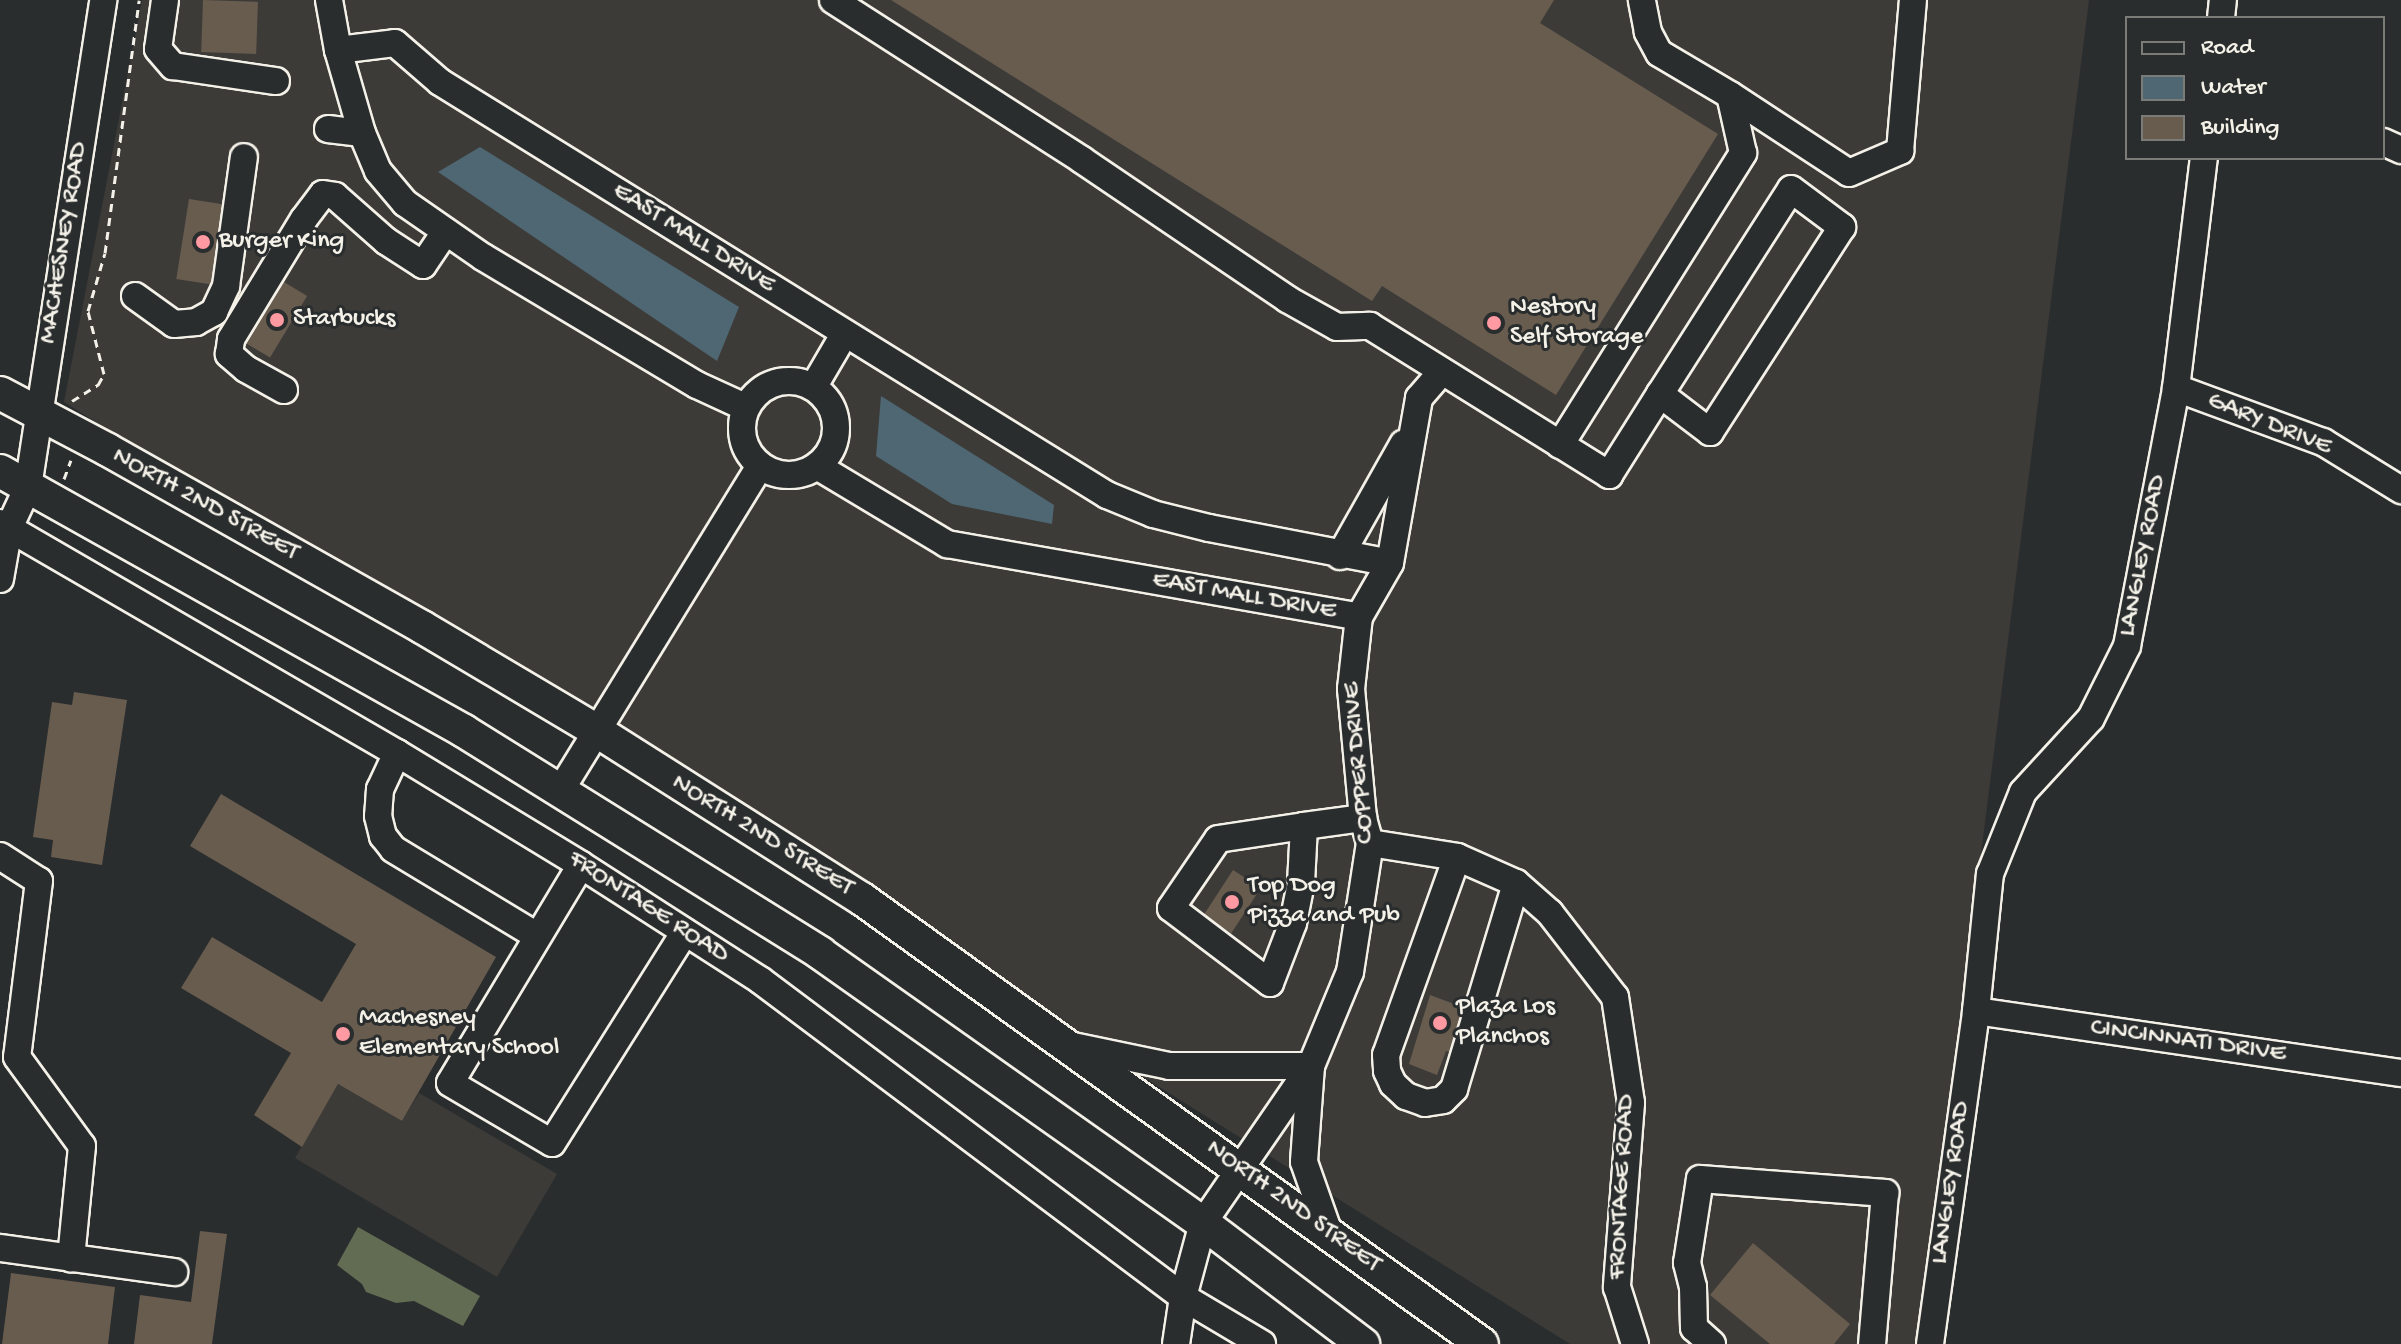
<!DOCTYPE html>
<html>
<head>
<meta charset="utf-8">
<style>
  body { margin:0 }
  #map { position:relative; width:2401px; height:1344px; overflow:hidden; background:#2a2d2e; font-family:"Gochi Hand",sans-serif }
  div>[style] { position:absolute }
  [style*='--x'] { left:calc(var(--x)*1px); top:calc(var(--y)*1px); width:calc(var(--w)*1px); rotate:calc(var(--a)*1deg) }
  .built>* { inset:0; background:#3d3b38 }
  .green>* { inset:0; background:#626c52 }
  .water>* { inset:0; background:#4e6773 }
  .building>* { inset:0; background:#685c4f; transform-origin:0 0 }
  .path>* { height:3px; margin-top:-1.5px; transform-origin:0; background:repeating-linear-gradient(90deg,#f4f1e8 0 8px,transparent 0 14px) }
  .roads { filter:drop-shadow(2px 0 #f4f1e8) drop-shadow(-2px 0 #f4f1e8) drop-shadow(0 2px #f4f1e8) drop-shadow(0 -2px #f4f1e8) }
  .minor>* { height:26px; margin:-13px; padding:0 13px; transform-origin:13px; border-radius:13px; background:#2a2d2e }
  .minor>.ring { margin:-13px; padding:0; box-sizing:content-box; background:none; border:26px solid #2a2d2e; border-radius:50% }
  .major>* { height:32px; margin:-16px; padding:0 16px; transform-origin:16px; border-radius:16px; background:#2a2d2e }
  .dots>* { width:22px; height:22px; translate:-50% -50%; box-sizing:border-box; border:4px solid #2a2d2e; border-radius:50% }
  span { translate:-50% -50%; white-space:nowrap; text-align:center; line-height:1.15; -webkit-text-stroke:6px #2a2d2e; paint-order:stroke }
  .street-label { font-size:26px; color:#f4f1e8 }
  .poi-label { font-size:26px; color:#f4f1e8 }
  .left { translate:0 -50%; text-align:left }
  .legend { position:absolute; left:2125px; top:16px; width:260px; height:144px; box-sizing:border-box; background:#2a2d2e; border:2px solid #7b7b78; margin:0; padding:10px 14px; list-style:none; font-size:24px; color:#f4f1e8 }
  .legend li { display:flex; align-items:center; gap:16px; height:40px }
  .legend b { width:40px; border:2px solid #7b7b78 }
</style>
</head>
<body>
<div id="map">
  <div class="built">
    <i style="clip-path:polygon(142px 0,2089px 0,1919px 1344px,1570px 1344px,64px 402px)"></i>
    <i style="clip-path:polygon(338px 1084px,402px 1121px,419px 1093px,557px 1174px,497px 1277px,295px 1158px)"></i>
  </div>
  <div class="green">
    <i style="clip-path:polygon(358px 1227px,480px 1296px,463px 1326px,414px 1301px,396px 1303px,366px 1292px,362px 1284px,337px 1265px)"></i>
  </div>
  <div class="water">
    <i style="clip-path:polygon(480px 147px,739px 307px,717px 361px,438px 172px)"></i>
    <i style="clip-path:polygon(881px 396px,1054px 505px,1052px 524px,952px 504px,876px 456px)"></i>
  </div>
  <div class="building">
    <i style="left:203px;top:0;width:55px;height:52px;rotate:2deg"></i>
    <i style="clip-path:polygon(891px 0,1554px 0,1540px 23px,1718px 134px,1556px 395px,1382px 286px,1372px 301px)"></i>
    <i style="left:189px;top:199px;width:39px;height:81px;rotate:9deg"></i>
    <i style="left:284px;top:282px;width:27px;height:72px;rotate:31deg"></i>
    <i style="clip-path:polygon(74px 692px,127px 700px,102px 865px,51px 857px,53px 840px,33px 837px,52px 702px,72px 705px)"></i>
    <i style="clip-path:polygon(221px 794px,496px 957px,402px 1121px,338px 1084px,302px 1147px,254px 1115px,291px 1053px,181px 988px,212px 937px,322px 1002px,356px 944px,190px 846px)"></i>
    <i style="left:1233px;top:870px;width:33px;height:54px;rotate:33deg"></i>
    <i style="clip-path:polygon(1430px 995px,1465px 1008px,1450px 1052px,1446px 1051px,1437px 1075px,1409px 1064px)"></i>
    <i style="clip-path:polygon(200px 1231px,227px 1234px,212px 1344px,134px 1344px,140px 1295px,191px 1302px)"></i>
    <i style="clip-path:polygon(1753px 1243px,1850px 1324px,1834px 1344px,1770px 1344px,1710px 1295px)"></i>
    <i style="clip-path:polygon(11px 1273px,115px 1287px,108px 1344px,2px 1344px)"></i>
  </div>
  <div class="path">
    <i style="--x:72;--y:401;--w:31;--a:-32"></i>
    <i style="--x:98;--y:385;--w:13;--a:-61"></i>
    <i style="--x:104;--y:374;--w:65;--a:-104.3"></i>
    <i style="--x:88;--y:311;--w:60;--a:-73.7"></i>
    <i style="--x:105;--y:253;--w:255;--a:-82.3"></i>
    <i style="--x:64;--y:479;--w:20;--a:-70"></i>
  </div>
  <div class="roads">
    <div class="minor">
      <i style="--x:165;--y:0;--w:49;--a:98.1"></i>
      <i style="--x:158;--y:49;--w:23;--a:49"></i>
      <i style="--x:173;--y:66;--w:104;--a:8.3"></i>
      <i style="--x:329;--y:0;--w:51;--a:79.8"></i>
      <i style="--x:338;--y:50;--w:86;--a:73.9"></i>
      <i style="--x:362;--y:133;--w:41;--a:67.2"></i>
      <i style="--x:378;--y:171;--w:42;--a:49.8"></i>
      <i style="--x:405;--y:203;--w:95;--a:34.7"></i>
      <i style="--x:483;--y:257;--w:249;--a:30.9"></i>
      <i style="--x:697;--y:385;--w:53;--a:24.6"></i>
      <i style="--x:833;--y:0;--w:296;--a:32.7"></i>
      <i style="--x:1082;--y:160;--w:248;--a:34.1"></i>
      <i style="--x:1287;--y:299;--w:57;--a:29.2"></i>
      <i style="--x:1337;--y:327;--w:33;--a:-2"></i>
      <i style="--x:1370;--y:326;--w:282;--a:31.9"></i>
      <i style="--x:1609;--y:475;--w:96;--a:-57.8"></i>
      <i style="--x:1660;--y:394;--w:243;--a:-57.4"></i>
      <i style="--x:1791;--y:189;--w:64;--a:36.7"></i>
      <i style="--x:1842;--y:227;--w:244;--a:122.8"></i>
      <i style="--x:1710;--y:432;--w:63;--a:-142.8"></i>
      <i style="--x:2221;--y:18;--w:18;--a:-84"></i>
      <i style="--x:338;--y:50;--w:57;--a:-7"></i>
      <i style="--x:395;--y:43;--w:60;--a:40.9"></i>
      <i style="--x:440;--y:82;--w:785;--a:31.77"></i>
      <i style="--x:1107;--y:495;--w:50;--a:22.4"></i>
      <i style="--x:1153;--y:514;--w:58;--a:14"></i>
      <i style="--x:1209;--y:528;--w:184;--a:10.9"></i>
      <i style="--x:1730;--y:95;--w:142;--a:33.2"></i>
      <i style="--x:1849;--y:173;--w:56;--a:-23.3"></i>
      <i style="--x:1900;--y:151;--w:152;--a:-85.1"></i>
      <i style="--x:328;--y:129;--w:34;--a:7"></i>
      <i style="--x:2383;--y:142;--w:20;--a:24"></i>
      <i style="--x:135;--y:296;--w:48;--a:35.7"></i>
      <i style="--x:174;--y:324;--w:22;--a:-5"></i>
      <i style="--x:196;--y:322;--w:21;--a:-29"></i>
      <i style="--x:214;--y:312;--w:29;--a:-65"></i>
      <i style="--x:226;--y:286;--w:130;--a:-82.1"></i>
      <i class="ring" style="left:742px;top:381px;width:68px;height:68px"></i>
      <i style="--x:814;--y:386;--w:61;--a:-59.7"></i>
      <i style="--x:2176;--y:388;--w:157;--a:20.2"></i>
      <i style="--x:2323;--y:442;--w:92;--a:31.6"></i>
      <i style="--x:284;--y:390;--w:43;--a:-151.1"></i>
      <i style="--x:246;--y:369;--w:23;--a:-139"></i>
      <i style="--x:229;--y:354;--w:15;--a:-82"></i>
      <i style="--x:231;--y:339;--w:140;--a:-58.7"></i>
      <i style="--x:304;--y:219;--w:31;--a:-53"></i>
      <i style="--x:323;--y:194;--w:12;--a:9"></i>
      <i style="--x:335;--y:196;--w:68;--a:41.4"></i>
      <i style="--x:386;--y:241;--w:44;--a:33"></i>
      <i style="--x:423;--y:265;--w:40;--a:-56"></i>
      <i style="--x:1560;--y:445;--w:345;--a:-57.9"></i>
      <i style="--x:1743;--y:153;--w:59;--a:-102.6"></i>
      <i style="--x:1730;--y:95;--w:82;--a:-149.4"></i>
      <i style="--x:1659;--y:53;--w:24;--a:-118"></i>
      <i style="--x:1648;--y:32;--w:33;--a:-101"></i>
      <i style="--x:817;--y:466;--w:152;--a:31"></i>
      <i style="--x:947;--y:544;--w:418;--a:10"></i>
      <i style="--x:0;--y:523;--w:459;--a:30.1"></i>
      <i style="--x:397;--y:753;--w:215;--a:31.3"></i>
      <i style="--x:581;--y:865;--w:213;--a:32.7"></i>
      <i style="--x:760;--y:980;--w:529;--a:36.85"></i>
      <i style="--x:1183;--y:1297;--w:92;--a:30.7"></i>
      <i style="--x:1340;--y:556;--w:129;--a:-60.6"></i>
      <i style="--x:0;--y:579;--w:52;--a:-80"></i>
      <i style="--x:9;--y:528;--w:45;--a:-65.1"></i>
      <i style="--x:28;--y:487;--w:493;--a:-81.2"></i>
      <i style="--x:397;--y:753;--w:40;--a:115"></i>
      <i style="--x:380;--y:789;--w:27;--a:94"></i>
      <i style="--x:378;--y:816;--w:21;--a:76"></i>
      <i style="--x:383;--y:836;--w:16;--a:52"></i>
      <i style="--x:393;--y:849;--w:168;--a:31.1"></i>
      <i style="--x:560;--y:791;--w:382;--a:-58.4"></i>
      <i style="--x:1304;--y:826;--w:57;--a:93"></i>
      <i style="--x:1301;--y:883;--w:41;--a:101.3"></i>
      <i style="--x:1293;--y:923;--w:64;--a:111"></i>
      <i style="--x:1270;--y:983;--w:124;--a:-142.9"></i>
      <i style="--x:1171;--y:908;--w:83;--a:-55.7"></i>
      <i style="--x:1218;--y:839;--w:87;--a:-8.6"></i>
      <i style="--x:1304;--y:826;--w:60;--a:-7.7"></i>
      <i style="--x:1370;--y:843;--w:88;--a:9.1"></i>
      <i style="--x:1457;--y:857;--w:64;--a:23.8"></i>
      <i style="--x:1516;--y:883;--w:45;--a:41.4"></i>
      <i style="--x:1550;--y:913;--w:106;--a:52.3"></i>
      <i style="--x:1615;--y:997;--w:107;--a:81.4"></i>
      <i style="--x:1631;--y:1103;--w:185;--a:94.4"></i>
      <i style="--x:1617;--y:1287;--w:60;--a:72.5"></i>
      <i style="--x:0;--y:856;--w:46;--a:32.7"></i>
      <i style="--x:39;--y:881;--w:177;--a:97.1"></i>
      <i style="--x:17;--y:1057;--w:110;--a:53.9"></i>
      <i style="--x:82;--y:1146;--w:113;--a:95.6"></i>
      <i style="--x:1457;--y:857;--w:210;--a:109.7"></i>
      <i style="--x:1386;--y:1055;--w:16;--a:86"></i>
      <i style="--x:1387;--y:1071;--w:14;--a:65"></i>
      <i style="--x:1393;--y:1084;--w:18;--a:43"></i>
      <i style="--x:1406;--y:1096;--w:20;--a:20"></i>
      <i style="--x:1425;--y:1103;--w:18;--a:-9"></i>
      <i style="--x:1443;--y:1100;--w:16;--a:-45"></i>
      <i style="--x:1454;--y:1089;--w:215;--a:-73.2"></i>
      <i style="--x:581;--y:865;--w:254;--a:121"></i>
      <i style="--x:450;--y:1083;--w:118;--a:30.5"></i>
      <i style="--x:552;--y:1143;--w:249;--a:-57.8"></i>
      <i style="--x:1976;--y:1011;--w:429;--a:8.3"></i>
      <i style="--x:1068;--y:1045;--w:103;--a:11.7"></i>
      <i style="--x:1169;--y:1066;--w:142;--a:0"></i>
      <i style="--x:1311;--y:1066;--w:96;--a:94.2"></i>
      <i style="--x:1304;--y:1162;--w:75;--a:70.6"></i>
      <i style="--x:0;--y:1248;--w:176;--a:7.9"></i>
      <i style="--x:1176;--y:1344;--w:48;--a:-81.5"></i>
      <i style="--x:1183;--y:1297;--w:77;--a:-74.9"></i>
      <i style="--x:1203;--y:1223;--w:191;--a:-55.5"></i>
      <i style="--x:1311;--y:1066;--w:102;--a:-67.5"></i>
      <i style="--x:1350;--y:972;--w:131;--a:-81.2"></i>
      <i style="--x:1370;--y:843;--w:26;--a:-106"></i>
      <i style="--x:1363;--y:818;--w:130;--a:-95.3"></i>
      <i style="--x:1351;--y:689;--w:72;--a:-83.7"></i>
      <i style="--x:1359;--y:617;--w:62;--a:-60.1"></i>
      <i style="--x:1390;--y:563;--w:168;--a:-80"></i>
      <i style="--x:1419;--y:398;--w:35;--a:-49"></i>
      <i style="--x:1712;--y:1344;--w:24;--a:-138"></i>
      <i style="--x:1694;--y:1328;--w:41;--a:-91.4"></i>
      <i style="--x:1693;--y:1287;--w:25;--a:-104"></i>
      <i style="--x:1687;--y:1263;--w:85;--a:-81.2"></i>
      <i style="--x:1700;--y:1179;--w:186;--a:4.3"></i>
      <i style="--x:1885;--y:1193;--w:152;--a:94.9"></i>
      <i style="--x:1930;--y:1344;--w:336;--a:-82.1"></i>
      <i style="--x:1976;--y:1011;--w:138;--a:-84.2"></i>
      <i style="--x:1990;--y:874;--w:88;--a:-68.1"></i>
      <i style="--x:2023;--y:792;--w:100;--a:-47.4"></i>
      <i style="--x:2091;--y:718;--w:80;--a:-63.4"></i>
      <i style="--x:2127;--y:646;--w:263;--a:-79.2"></i>
      <i style="--x:2176;--y:388;--w:232;--a:-83.1"></i>
    </div>
    <div class="major">
      <i style="--x:0;--y:393;--w:122;--a:27.8"></i>
      <i style="--x:108;--y:450;--w:360;--a:29.4"></i>
      <i style="--x:422;--y:627;--w:204;--a:30.7"></i>
      <i style="--x:597;--y:731;--w:314;--a:32.4"></i>
      <i style="--x:862;--y:899;--w:763;--a:35.67"></i>
      <i style="--x:0;--y:471;--w:532;--a:29.26"></i>
      <i style="--x:464;--y:731;--w:420;--a:31.9"></i>
      <i style="--x:820;--y:953;--w:469;--a:35.2"></i>
      <i style="--x:1203;--y:1223;--w:201;--a:37.1"></i>
    </div>
  </div>
  <div class="dots">
    <i style="left:203px;top:242px;background:#ff9aa2"></i>
    <i style="left:277px;top:320px;background:#ff9aa2"></i>
    <i style="left:1494px;top:323px;background:#ff9aa2"></i>
    <i style="left:1232px;top:902px;background:#ff9aa2"></i>
    <i style="left:1440px;top:1023px;background:#ff9aa2"></i>
    <i style="left:343px;top:1034px;background:#ff9aa2"></i>
  </div>
  <div class="street-label">
    <span style="left:693px;top:239px;rotate:32deg">EAST MALL DRIVE</span>
    <span style="left:65px;top:243px;rotate:-81deg">MACHESNEY ROAD</span>
    <span style="left:2269px;top:425px;rotate:22deg">GARY DRIVE</span>
    <span style="left:205px;top:505px;rotate:29deg">NORTH 2ND STREET</span>
    <span style="left:2144px;top:556px;rotate:-79deg">LANGLEY ROAD</span>
    <span style="left:1244px;top:597px;rotate:10deg">EAST MALL DRIVE</span>
    <span style="left:1360px;top:763px;rotate:-95deg">COPPER DRIVE</span>
    <span style="left:762px;top:836px;rotate:32deg">NORTH 2ND STREET</span>
    <span style="left:648px;top:908px;rotate:33deg">FRONTAGE ROAD</span>
    <span style="left:2188px;top:1042px;rotate:8deg">CINCINNATI DRIVE</span>
    <span style="left:1952px;top:1183px;rotate:-82deg">LANGLEY ROAD</span>
    <span style="left:1623px;top:1187px;rotate:-87deg">FRONTAGE ROAD</span>
    <span style="left:1293px;top:1207px;rotate:36deg">NORTH 2ND STREET</span>
  </div>
  <div class="poi-label">
    <span class="left" style="left:219px;top:242px">Burger King</span>
    <span class="left" style="left:1510px;top:323px">Nestory<br>Self Storage</span>
    <span class="left" style="left:293px;top:320px">Starbucks</span>
    <span class="left" style="left:1248px;top:902px">Top Dog<br>Pizza and Pub</span>
    <span class="left" style="left:1456px;top:1023px">Plaza Los<br>Planchos</span>
    <span class="left" style="left:359px;top:1034px">Machesney<br>Elementary School</span>
  </div>
  <ul class="legend">
  <li><b style="height:10px;background:#2a2d2e"></b>Road</li>
  <li><b style="height:22px;background:#4e6773"></b>Water</li>
  <li><b style="height:22px;background:#685c4f"></b>Building</li>
  </ul>
</div>
</body>
</html>
